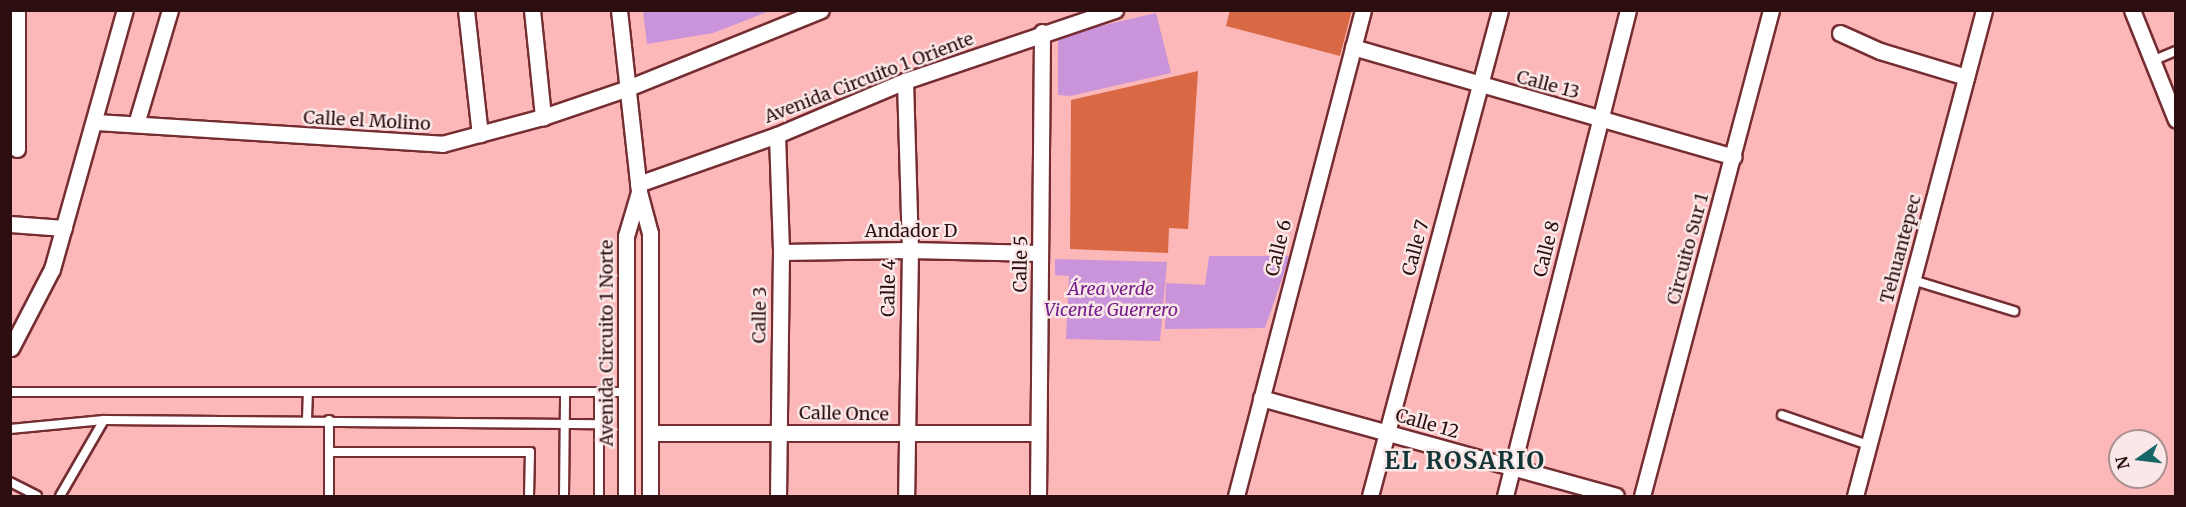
<!DOCTYPE html>
<html>
<head>
<meta charset="utf-8">
<style>
  body { margin:0 }
  #map { position:relative; width:2186px; height:507px; overflow:hidden; background:#fcb7b8; font-family:Merriweather,serif }
  div>[style] { position:absolute }
  [style*='--x'] { left:calc(var(--x)*1px); top:calc(var(--y)*1px); width:calc(var(--w)*1px); rotate:calc(var(--a)*1deg) }
  .green>* { inset:0; background:#ca94db }
  .building>* { inset:0; background:#d96945 }
  .roads { filter:drop-shadow(2px 0 #752d32) drop-shadow(-2px 0 #752d32) drop-shadow(0 2px #752d32) drop-shadow(0 -2px #752d32) }
  .lane>* { height:8px; margin:-4px; padding:0 4px; transform-origin:4px; border-radius:4px; background:#fff }
  .street>* { height:15px; margin:-7.5px; padding:0 7.5px; transform-origin:7.5px; border-radius:7.5px; background:#fff }
  span { translate:-50% -50%; white-space:nowrap; text-align:center; line-height:1.15; -webkit-text-stroke:5px #fae7e7; paint-order:stroke }
  .street-label { font-size:18px; color:#2c0e10 }
  .park-label { font-size:18px; color:#751d8c; font-style:italic }
  .district-label { font-size:24px; color:#123536; font-weight:700; letter-spacing:1.5px }
  .frame { position:absolute; inset:0; border:12px solid #2c0e10; pointer-events:none }
  .north { position:absolute; left:2108px; top:429px; width:60px; height:60px; box-sizing:border-box; background:#fae7e7; border:2px solid #a89091; border-radius:50%; rotate:256deg; font-size:16px; font-weight:700; line-height:24px; text-align:center; color:#2c0e10 }
  .north::after { content:''; display:block; margin:auto; width:21px; height:27px; background:#186669; clip-path:polygon(50% 0,100% 100%,50% 72%,0 100%) }
</style>
</head>
<body>
<div id="map">
  <div class="green">
    <i style="clip-path:polygon(643px 11px,643px 10px,770px 11px,713px 33px,647px 44px)"></i>
    <i style="clip-path:polygon(1156px 13px,1171px 73px,1070px 96px,1058px 95px,1058px 36px)"></i>
    <i style="clip-path:polygon(1209px 256px,1290px 256px,1265px 328px,1165px 329px,1166px 283px,1205px 285px)"></i>
    <i style="clip-path:polygon(1055px 259px,1167px 262px,1160px 341px,1066px 339px,1069px 276px,1055px 275px)"></i>
  </div>
  <div class="building">
    <i style="clip-path:polygon(1230px 10px,1352px 10px,1340px 56px,1226px 26px)"></i>
    <i style="clip-path:polygon(1198px 71px,1188px 229px,1169px 228px,1168px 253px,1070px 249px,1071px 100px)"></i>
  </div>
  <div class="roads">
    <div class="lane">
      <i style="--x:2152;--y:61;--w:26;--a:-23"></i>
      <i style="--x:1913;--y:280;--w:106;--a:17.1"></i>
      <i style="--x:10;--y:392;--w:616;--a:0"></i>
      <i style="--x:1782;--y:415;--w:91;--a:19.2"></i>
      <i style="--x:307;--y:419;--w:26;--a:-88"></i>
      <i style="--x:329;--y:420;--w:76;--a:90"></i>
      <i style="--x:10;--y:429;--w:94;--a:-5.5"></i>
      <i style="--x:104;--y:420;--w:496;--a:0.5"></i>
      <i style="--x:329;--y:452;--w:201;--a:0"></i>
      <i style="--x:530;--y:452;--w:44;--a:91.3"></i>
      <i style="--x:10;--y:482;--w:30;--a:27"></i>
      <i style="--x:60;--y:496;--w:88;--a:-59.9"></i>
      <i style="--x:564;--y:496;--w:103;--a:-89.4"></i>
      <i style="--x:599;--y:496;--w:104;--a:-90"></i>
    </div>
    <div class="street">
      <i style="--x:466;--y:10;--w:125;--a:83.6"></i>
      <i style="--x:532;--y:10;--w:108;--a:84.1"></i>
      <i style="--x:619;--y:10;--w:183;--a:83.7"></i>
      <i style="--x:639;--y:192;--w:42;--a:75"></i>
      <i style="--x:650;--y:233;--w:263;--a:90"></i>
      <i style="--x:2132;--y:10;--w:118;--a:68.2"></i>
      <i style="--x:1840;--y:33;--w:44;--a:24.2"></i>
      <i style="--x:1880;--y:51;--w:90;--a:16.8"></i>
      <i style="--x:1353;--y:47;--w:396;--a:16.1"></i>
      <i style="--x:905;--y:81;--w:169;--a:88.3"></i>
      <i style="--x:910;--y:250;--w:246;--a:90.9"></i>
      <i style="--x:96;--y:122;--w:347;--a:3.6"></i>
      <i style="--x:442;--y:144;--w:105;--a:-15"></i>
      <i style="--x:543;--y:117;--w:90;--a:-18.8"></i>
      <i style="--x:628;--y:88;--w:208;--a:-22"></i>
      <i style="--x:136;--y:124;--w:119;--a:-73.4"></i>
      <i style="--x:777;--y:135;--w:117;--a:88"></i>
      <i style="--x:781;--y:252;--w:244;--a:90.7"></i>
      <i style="--x:17;--y:149;--w:139;--a:-90"></i>
      <i style="--x:638;--y:184;--w:147;--a:-19.4"></i>
      <i style="--x:777;--y:135;--w:139;--a:-22.9"></i>
      <i style="--x:905;--y:81;--w:222;--a:-18.7"></i>
      <i style="--x:10;--y:224;--w:54;--a:4.2"></i>
      <i style="--x:781;--y:252;--w:129;--a:-0.9"></i>
      <i style="--x:910;--y:250;--w:130;--a:1.3"></i>
      <i style="--x:11;--y:348;--w:89;--a:-62.6"></i>
      <i style="--x:52;--y:269;--w:269;--a:-74.3"></i>
      <i style="--x:1261;--y:398;--w:368;--a:15.4"></i>
      <i style="--x:650;--y:433;--w:387;--a:0"></i>
      <i style="--x:626;--y:496;--w:260;--a:-90"></i>
      <i style="--x:626;--y:236;--w:46;--a:-73.5"></i>
      <i style="--x:1038;--y:496;--w:464;--a:-89.5"></i>
      <i style="--x:1236;--y:496;--w:502;--a:-75.36"></i>
      <i style="--x:1370;--y:496;--w:503;--a:-75.02"></i>
      <i style="--x:1505;--y:496;--w:501;--a:-75.8"></i>
      <i style="--x:1642;--y:496;--w:503;--a:-75.13"></i>
      <i style="--x:1855;--y:496;--w:503;--a:-75.13"></i>
    </div>
  </div>
  <div class="street-label">
    <span style="left:869px;top:78px;rotate:-21deg">Avenida Circuito 1 Oriente</span>
    <span style="left:1548px;top:85px;rotate:15deg">Calle 13</span>
    <span style="left:367px;top:121px;rotate:3deg">Calle el Molino</span>
    <span style="left:911px;top:231px">Andador D</span>
    <span style="left:1279px;top:248px;rotate:-76deg">Calle 6</span>
    <span style="left:1416px;top:248px;rotate:-75deg">Calle 7</span>
    <span style="left:1547px;top:249px;rotate:-76deg">Calle 8</span>
    <span style="left:1688px;top:249px;rotate:-75deg">Circuito Sur 1</span>
    <span style="left:1901px;top:249px;rotate:-75deg">Tehuantepec</span>
    <span style="left:1021px;top:264px;rotate:-89deg">Calle 5</span>
    <span style="left:889px;top:288px;rotate:-89deg">Calle 4</span>
    <span style="left:760px;top:315px;rotate:-89deg">Calle 3</span>
    <span style="left:607px;top:343px;rotate:-90deg">Avenida Circuito 1 Norte</span>
    <span style="left:844px;top:414px;rotate:1deg">Calle Once</span>
    <span style="left:1427px;top:424px;rotate:16deg">Calle 12</span>
  </div>
  <div class="park-label">
    <span style="left:1111px;top:300px">Área verde<br>Vicente Guerrero</span>
  </div>
  <div class="district-label">
    <span style="left:1465px;top:461px">EL ROSARIO</span>
  </div>
  <div class="frame"></div>
  <div class="north">N</div>
</div>
</body>
</html>
